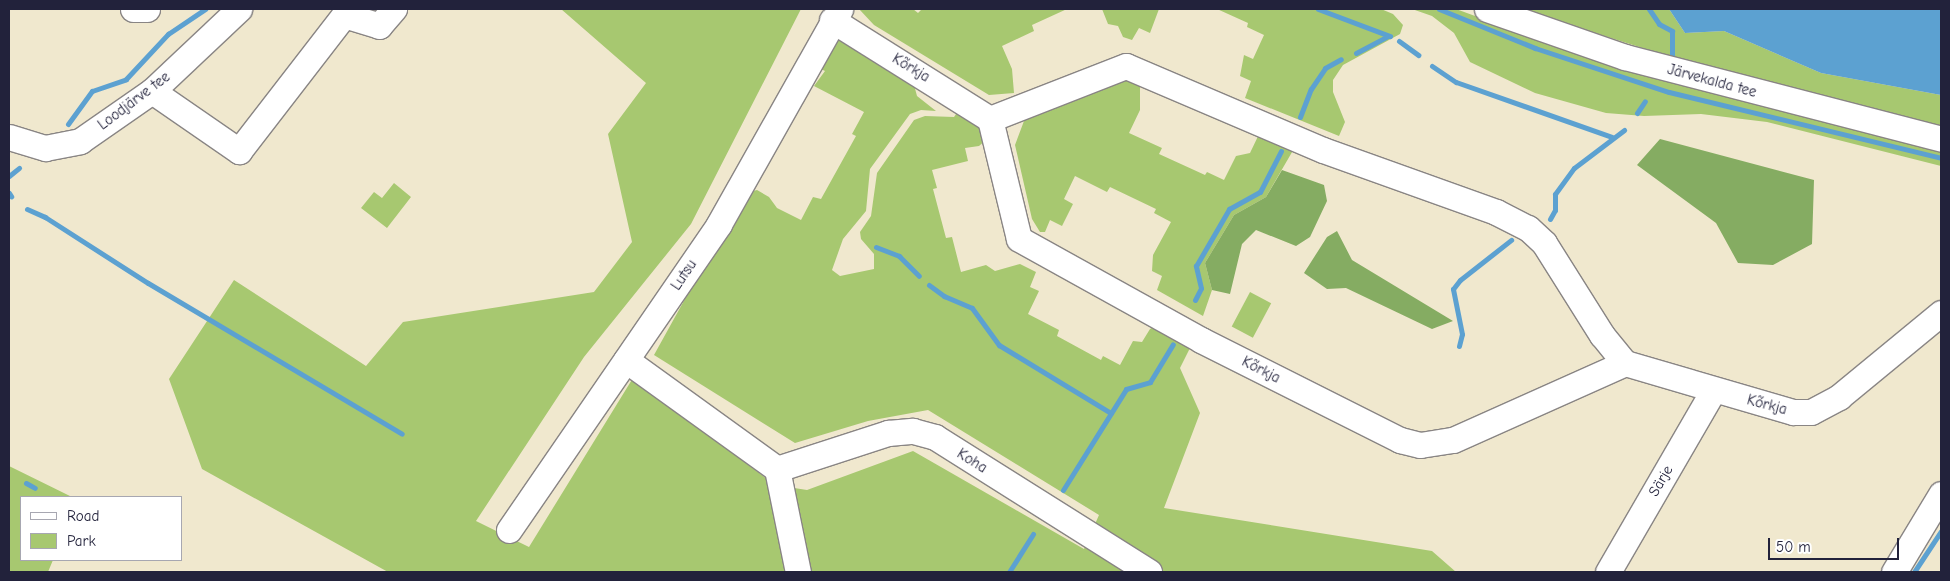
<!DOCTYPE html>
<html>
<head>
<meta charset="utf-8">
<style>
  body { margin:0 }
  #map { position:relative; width:1950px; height:581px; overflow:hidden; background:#f0e8ce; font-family:"Comic Neue",sans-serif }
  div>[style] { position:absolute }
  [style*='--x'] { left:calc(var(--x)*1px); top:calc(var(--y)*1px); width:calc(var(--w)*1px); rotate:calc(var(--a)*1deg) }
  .green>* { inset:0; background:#a7c870; transform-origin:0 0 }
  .forest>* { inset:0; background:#85ac62 }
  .water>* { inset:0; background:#5ca1d1 }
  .stream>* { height:5px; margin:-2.5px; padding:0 2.5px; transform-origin:2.5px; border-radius:2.5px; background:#5ca1d1 }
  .roads { filter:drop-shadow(1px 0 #898584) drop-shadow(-1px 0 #898584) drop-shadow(0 1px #898584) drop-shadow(0 -1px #898584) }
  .minor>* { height:25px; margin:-12.5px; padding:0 12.5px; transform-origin:12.5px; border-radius:12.5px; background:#fff }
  span { translate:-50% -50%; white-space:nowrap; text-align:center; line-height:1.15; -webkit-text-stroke:4px #fff; paint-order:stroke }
  .street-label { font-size:15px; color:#22223b }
  .frame { position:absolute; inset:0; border:10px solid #22223b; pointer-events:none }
  .legend { position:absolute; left:20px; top:496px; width:162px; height:65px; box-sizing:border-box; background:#fff; border:1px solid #a7a7b1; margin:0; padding:6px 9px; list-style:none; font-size:15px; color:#22223b }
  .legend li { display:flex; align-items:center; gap:10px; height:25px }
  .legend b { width:25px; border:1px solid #a7a7b1 }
  .scale { position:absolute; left:1768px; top:538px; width:131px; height:22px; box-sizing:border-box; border:2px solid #22223b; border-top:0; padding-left:6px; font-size:15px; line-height:18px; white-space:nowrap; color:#22223b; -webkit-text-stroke:4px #fff; paint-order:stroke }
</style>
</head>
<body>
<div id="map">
  <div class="green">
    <i style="clip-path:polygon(561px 9px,801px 9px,691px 224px,584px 357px,476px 521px,529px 547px,633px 378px,775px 485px,807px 490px,913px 451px,1084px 549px,1099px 515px,928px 410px,868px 421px,795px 443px,654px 355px,743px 194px,757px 190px,769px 197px,777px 208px,801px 220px,813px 197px,821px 199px,856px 136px,852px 134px,864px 112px,814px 86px,825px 71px,815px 66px,837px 39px,850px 41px,913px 81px,917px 96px,936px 111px,921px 110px,910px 114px,870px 169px,866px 211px,843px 239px,832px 270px,840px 276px,874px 269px,874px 254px,861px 239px,860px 232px,871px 216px,877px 173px,914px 120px,925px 116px,954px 117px,961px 107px,982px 122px,987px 139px,979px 146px,965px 148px,968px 161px,932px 170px,937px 188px,933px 189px,946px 238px,952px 237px,961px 272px,986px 265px,995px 271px,1020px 264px,1036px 272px,1030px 287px,1039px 291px,1028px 314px,1059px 330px,1057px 336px,1101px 360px,1103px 356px,1120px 365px,1133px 341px,1142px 342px,1150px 329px,1158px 324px,1193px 342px,1180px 368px,1200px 413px,1164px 508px,1432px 551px,1456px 572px,388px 572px,202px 469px,169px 379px,234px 280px,366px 366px,403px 322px,594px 292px,632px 242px,608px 134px,646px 83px)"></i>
    <i style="clip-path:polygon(859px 9px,913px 9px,918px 13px,922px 9px,1067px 9px,1032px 25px,1034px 31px,1002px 46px,1012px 69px,1014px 93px,989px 95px,874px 25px)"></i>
    <i style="clip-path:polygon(1102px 9px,1159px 9px,1150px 33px,1139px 28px,1132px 40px,1123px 37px,1118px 26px,1108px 24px)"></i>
    <i style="clip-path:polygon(1217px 9px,1381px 9px,1393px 14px,1403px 25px,1400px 34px,1343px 65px,1333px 80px,1333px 92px,1345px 122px,1339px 136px,1245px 98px,1251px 81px,1240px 76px,1244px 55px,1253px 59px,1264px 35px,1247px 27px,1248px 23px)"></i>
    <i style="clip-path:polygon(1412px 9px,1456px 9px,1594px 60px,1744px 101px,1941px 149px,1941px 166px,1767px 122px,1701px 114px,1644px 116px,1606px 113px,1535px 93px,1470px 62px,1454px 33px,1432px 16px)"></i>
    <i style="clip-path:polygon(1519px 9px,1669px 9px,1685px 33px,1724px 31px,1821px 73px,1941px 95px,1941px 126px,1693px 64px)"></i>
    <i style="clip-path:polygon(1140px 77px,1140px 110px,1129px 133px,1162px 148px,1159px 154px,1205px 175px,1207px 172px,1224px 180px,1236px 156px,1250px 153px,1261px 130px,1295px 147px,1266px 197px,1234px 215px,1205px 263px,1212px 290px,1203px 316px,1157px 290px,1162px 276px,1152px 271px,1153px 255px,1171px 222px,1154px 213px,1156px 209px,1110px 187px,1107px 192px,1075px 176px,1064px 199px,1073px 204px,1062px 226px,1050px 220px,1045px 232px,1040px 232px,1032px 219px,1015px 145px,1024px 121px,1023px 113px,1099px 81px)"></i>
    <i style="clip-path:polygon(394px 183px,411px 197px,387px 228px,361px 208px,374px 192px,382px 198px)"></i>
    <i style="left:1250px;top:292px;width:24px;height:39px;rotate:28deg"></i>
    <i style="clip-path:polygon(9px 466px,72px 497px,21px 497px,21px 560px,53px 560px,48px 572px,9px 572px)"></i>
  </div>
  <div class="forest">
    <i style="clip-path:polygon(1660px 139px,1814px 180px,1812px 244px,1773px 265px,1738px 263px,1716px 223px,1637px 165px)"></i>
    <i style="clip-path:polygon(1282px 170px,1324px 185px,1327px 201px,1310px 237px,1296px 246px,1256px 230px,1242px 244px,1230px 294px,1212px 290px,1205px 263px,1234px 215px,1266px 197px)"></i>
    <i style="clip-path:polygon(1337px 231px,1352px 260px,1453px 321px,1432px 329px,1346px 288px,1327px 289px,1304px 273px,1327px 237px)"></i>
  </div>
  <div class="water">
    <i style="clip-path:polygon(1669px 9px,1941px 9px,1941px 95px,1821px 73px,1724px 31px,1685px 33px)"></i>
  </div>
  <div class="stream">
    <i style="--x:1318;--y:9;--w:77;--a:20.6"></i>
    <i style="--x:1439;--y:9;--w:104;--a:22.1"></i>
    <i style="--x:1535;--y:48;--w:141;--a:18.2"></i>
    <i style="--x:1669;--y:92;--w:280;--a:13.6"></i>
    <i style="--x:1649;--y:9;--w:18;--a:56"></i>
    <i style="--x:1659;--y:24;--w:15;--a:28"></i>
    <i style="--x:1672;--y:31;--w:26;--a:90"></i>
    <i style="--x:1399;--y:41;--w:24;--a:36"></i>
    <i style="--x:1356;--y:53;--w:36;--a:-28"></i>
    <i style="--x:1432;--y:66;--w:29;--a:34"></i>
    <i style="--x:1456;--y:82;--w:165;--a:19.4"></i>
    <i style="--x:1637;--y:113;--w:14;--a:-56"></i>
    <i style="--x:1300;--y:117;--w:30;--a:-69"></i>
    <i style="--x:1311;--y:89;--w:25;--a:-56"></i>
    <i style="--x:1325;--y:68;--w:18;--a:-29"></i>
    <i style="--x:68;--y:124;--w:41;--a:-54"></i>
    <i style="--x:92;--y:91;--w:36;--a:-19"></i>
    <i style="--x:126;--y:79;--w:62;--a:-47"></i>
    <i style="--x:168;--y:34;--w:45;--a:-34"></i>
    <i style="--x:9;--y:176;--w:13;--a:-39"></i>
    <i style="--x:9;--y:193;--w:4;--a:56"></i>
    <i style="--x:27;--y:209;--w:20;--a:24"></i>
    <i style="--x:45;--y:217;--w:122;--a:32.7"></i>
    <i style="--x:148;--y:283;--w:295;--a:30.7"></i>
    <i style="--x:1550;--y:219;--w:10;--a:-61"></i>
    <i style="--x:1555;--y:210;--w:16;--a:-90"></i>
    <i style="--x:1555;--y:194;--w:32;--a:-54"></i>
    <i style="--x:1574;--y:168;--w:63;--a:-37.2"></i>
    <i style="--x:876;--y:247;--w:25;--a:21"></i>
    <i style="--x:899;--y:256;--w:28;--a:45"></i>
    <i style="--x:929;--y:285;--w:19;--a:36"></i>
    <i style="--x:944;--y:296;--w:30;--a:23"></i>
    <i style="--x:972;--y:308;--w:46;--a:53.9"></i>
    <i style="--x:999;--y:345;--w:131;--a:31.3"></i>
    <i style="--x:1195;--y:300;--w:13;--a:-63"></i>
    <i style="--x:1201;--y:288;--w:23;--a:-103"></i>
    <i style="--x:1196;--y:266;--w:66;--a:-59.9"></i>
    <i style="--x:1229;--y:209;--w:35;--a:-29"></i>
    <i style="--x:1260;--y:192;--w:46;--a:-62.9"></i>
    <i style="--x:1459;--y:346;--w:12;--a:-76"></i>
    <i style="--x:1462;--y:334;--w:46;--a:-101.3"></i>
    <i style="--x:1453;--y:289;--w:11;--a:-52"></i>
    <i style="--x:1460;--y:280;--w:65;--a:-38.1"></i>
    <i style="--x:26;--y:483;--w:10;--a:29"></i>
    <i style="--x:1063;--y:490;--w:119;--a:-58"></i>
    <i style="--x:1126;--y:389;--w:25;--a:-16"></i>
    <i style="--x:1150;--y:382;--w:44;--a:-58.8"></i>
    <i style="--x:1009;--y:572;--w:45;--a:-57.7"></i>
    <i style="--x:1914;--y:572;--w:49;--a:-56.6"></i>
  </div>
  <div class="roads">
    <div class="minor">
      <i style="--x:133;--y:9;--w:14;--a:0"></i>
      <i style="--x:1487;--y:9;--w:146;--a:19.2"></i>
      <i style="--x:1625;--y:57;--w:326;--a:14.5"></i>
      <i style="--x:832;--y:20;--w:186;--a:32.1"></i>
      <i style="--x:990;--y:119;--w:123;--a:76.4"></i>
      <i style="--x:1019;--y:239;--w:208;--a:29"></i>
      <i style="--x:1201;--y:340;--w:223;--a:26.7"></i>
      <i style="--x:1400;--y:440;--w:21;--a:14"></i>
      <i style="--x:1420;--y:445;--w:33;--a:-9"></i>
      <i style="--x:1453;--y:440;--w:188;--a:-24.1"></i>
      <i style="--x:1625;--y:363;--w:175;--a:16.3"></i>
      <i style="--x:1793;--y:412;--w:18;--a:0"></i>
      <i style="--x:1811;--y:412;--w:32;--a:-28"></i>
      <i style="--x:1839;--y:397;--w:132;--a:-39.5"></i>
      <i style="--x:152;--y:91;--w:106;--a:34.6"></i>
      <i style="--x:239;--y:151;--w:172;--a:-52.3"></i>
      <i style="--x:344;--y:15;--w:37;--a:17"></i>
      <i style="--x:379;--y:26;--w:23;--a:-49"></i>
      <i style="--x:990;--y:119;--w:146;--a:-21.3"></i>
      <i style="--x:1126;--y:66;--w:214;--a:23.1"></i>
      <i style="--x:1323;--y:150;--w:184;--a:19.7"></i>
      <i style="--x:1496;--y:212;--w:36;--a:27"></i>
      <i style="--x:1528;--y:228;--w:22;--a:43"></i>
      <i style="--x:1544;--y:243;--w:109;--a:57.8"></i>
      <i style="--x:1602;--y:335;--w:36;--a:51"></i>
      <i style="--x:9;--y:137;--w:38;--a:17"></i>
      <i style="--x:45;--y:148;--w:36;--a:-11"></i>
      <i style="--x:80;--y:141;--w:88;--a:-34.8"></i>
      <i style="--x:152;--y:91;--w:120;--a:-43.3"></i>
      <i style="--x:626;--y:360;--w:186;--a:35.8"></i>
      <i style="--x:777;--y:469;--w:105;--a:78.5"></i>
      <i style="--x:777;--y:469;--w:117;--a:-18"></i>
      <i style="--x:888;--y:433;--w:25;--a:-5"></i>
      <i style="--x:913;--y:431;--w:23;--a:15"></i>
      <i style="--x:935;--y:437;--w:253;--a:32.2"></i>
      <i style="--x:509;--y:530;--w:371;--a:-55.5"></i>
      <i style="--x:719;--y:224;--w:247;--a:-60.6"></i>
      <i style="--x:1608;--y:572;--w:209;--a:-59.9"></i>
      <i style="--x:1894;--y:572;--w:91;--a:-58.9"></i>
    </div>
  </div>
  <div class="street-label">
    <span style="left:911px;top:68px;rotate:31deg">Kõrkja</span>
    <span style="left:1712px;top:81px;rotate:15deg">Järvekalda tee</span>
    <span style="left:134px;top:101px;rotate:-37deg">Loodjärve tee</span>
    <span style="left:684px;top:275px;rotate:-56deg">Lutsu</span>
    <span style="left:1261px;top:370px;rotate:27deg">Kõrkja</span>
    <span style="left:1767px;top:405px;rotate:15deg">Kõrkja</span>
    <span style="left:972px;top:461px;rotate:32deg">Koha</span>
    <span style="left:1661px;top:481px;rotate:-60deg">Särje</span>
  </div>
  <div class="frame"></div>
  <ul class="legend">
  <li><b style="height:6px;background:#fff"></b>Road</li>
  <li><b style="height:14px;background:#a7c870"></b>Park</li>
  </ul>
  <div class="scale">50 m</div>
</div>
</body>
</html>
